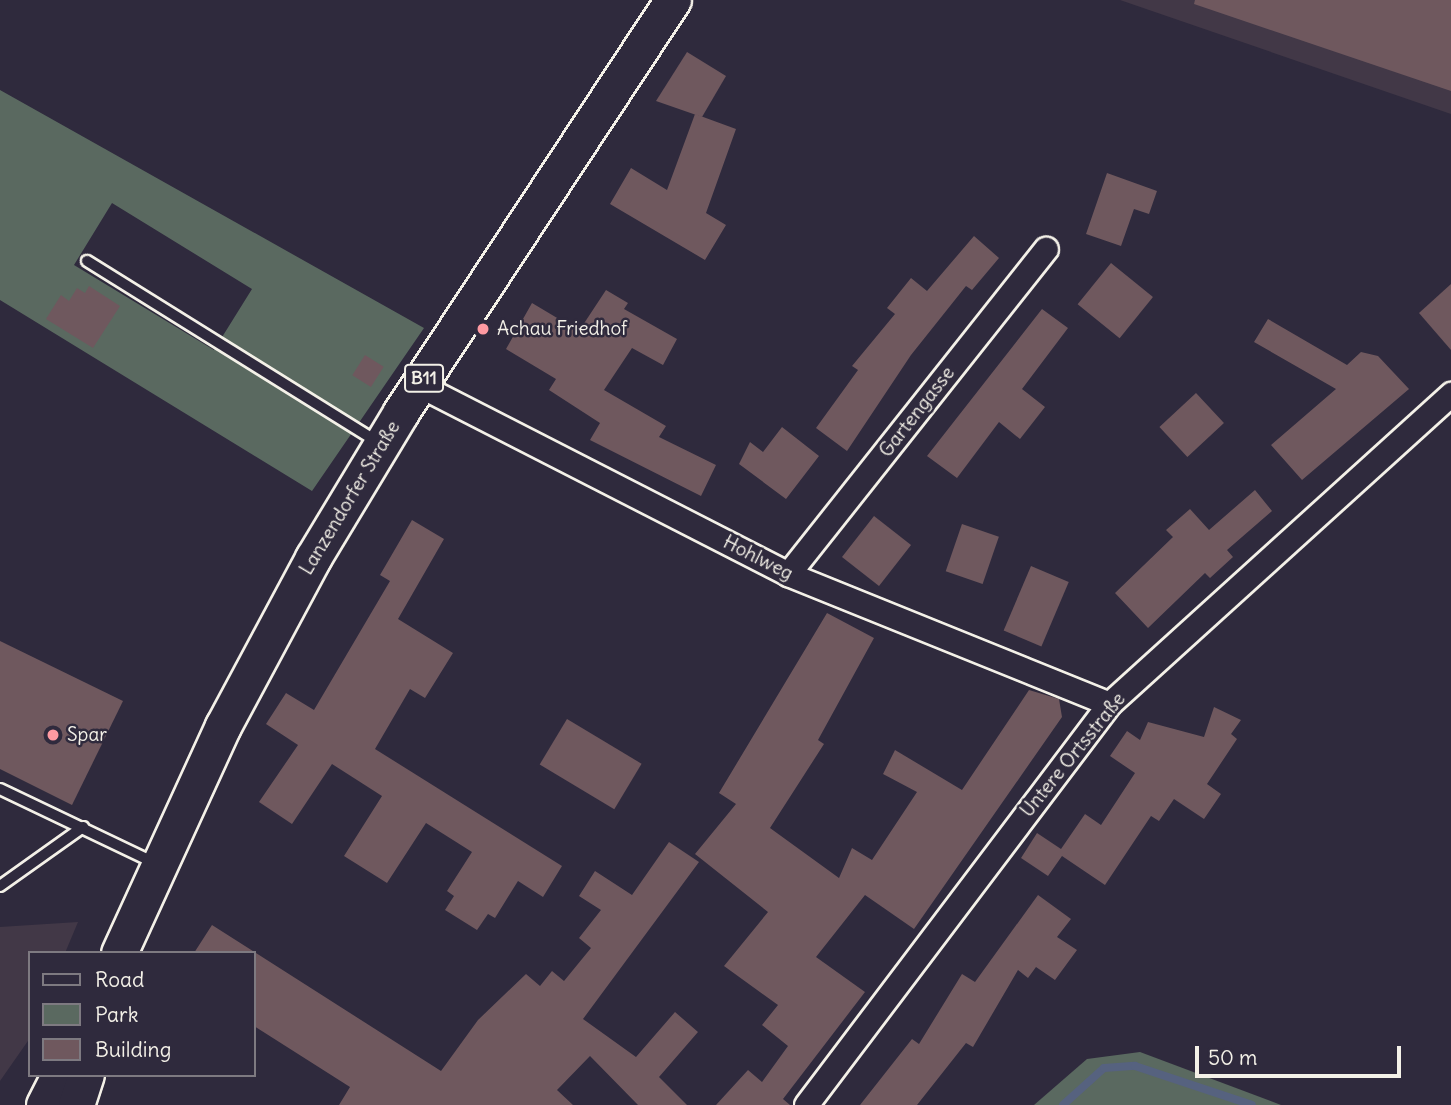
<!DOCTYPE html>
<html>
<head>
<meta charset="utf-8">
<style>
  body { margin:0 }
  #map { position:relative; width:1451px; height:1105px; overflow:hidden; background:#2f2a3d; font-family:Delius,sans-serif }
  div>[style] { position:absolute }
  [style*='--x'] { left:calc(var(--x)*1px); top:calc(var(--y)*1px); width:calc(var(--w)*1px); rotate:calc(var(--a)*1deg) }
  .built>* { inset:0; background:#423847 }
  .green>* { inset:0; background:#5a6960 }
  .stream>* { height:8px; margin:-4px; padding:0 4px; transform-origin:4px; border-radius:4px; background:#56627f }
  .building>* { inset:0; background:#6f585e; transform-origin:0 0 }
  .roads { filter:drop-shadow(2px 0 #f4f1e8) drop-shadow(-2px 0 #f4f1e8) drop-shadow(0 2px #f4f1e8) drop-shadow(0 -2px #f4f1e8) }
  .service>* { height:10px; margin:-5px; padding:0 5px; transform-origin:5px; border-radius:5px; background:#2f2a3d }
  .minor>* { height:23px; margin:-11.5px; padding:0 11.5px; transform-origin:11.5px; border-radius:11.5px; background:#2f2a3d }
  .primary>* { height:35px; margin:-17.5px; padding:0 17.5px; transform-origin:17.5px; border-radius:17.5px; background:#2f2a3d }
  .dots>* { width:19px; height:19px; translate:-50% -50%; box-sizing:border-box; border:4px solid #2f2a3d; border-radius:50% }
  span { translate:-50% -50%; white-space:nowrap; text-align:center; line-height:1.15; -webkit-text-stroke:5px #2f2a3d; paint-order:stroke }
  .shield-label span { padding:2px 5px; background:#2f2a3d; border:2px solid; border-radius:5px; -webkit-text-stroke-width:0 }
  .shield-label { font-size:18px; color:#f4f1e8; font-weight:700 }
  .poi-label { font-size:19px; color:#f4f1e8 }
  .left { translate:0 -50%; text-align:left }
  .street-label { font-size:19px; color:#f4f1e8 }
  .legend { position:absolute; left:28px; top:951px; width:228px; height:126px; box-sizing:border-box; background:#2f2a3d; border:2px solid #7e7a81; margin:0; padding:9px 12px; list-style:none; font-size:21px; color:#f4f1e8 }
  .legend li { display:flex; align-items:center; gap:14px; height:35px }
  .legend b { width:35px; border:2px solid #7e7a81 }
  .scale { position:absolute; left:1195px; top:1046px; width:206px; height:32px; box-sizing:border-box; border:4px solid #f4f1e8; border-top:0; padding-left:9px; font-size:21px; line-height:24px; white-space:nowrap; color:#f4f1e8; -webkit-text-stroke:5px #2f2a3d; paint-order:stroke }
</style>
</head>
<body>
<div id="map">
  <div class="built">
    <i style="clip-path:polygon(1120px 0,1451px 0,1451px 114px)"></i>
    <i style="clip-path:polygon(78px 922px,65px 953px,30px 953px,30px 1038px,0 1081px,0 927px)"></i>
  </div>
  <div class="green">
    <i style="clip-path:polygon(evenodd,0 90px,424px 328px,312px 491px,0 300px,0 90px,112px 203px,252px 289px,214px 350px,74px 265px,112px 203px)"></i>
    <i style="clip-path:polygon(1140px 1052px,1281px 1105px,1034px 1105px,1087px 1059px)"></i>
  </div>
  <div class="stream">
    <i style="--x:1063;--y:1105;--w:55;--a:-42.1"></i>
    <i style="--x:1104;--y:1068;--w:31;--a:-4"></i>
    <i style="--x:1135;--y:1066;--w:123;--a:18.4"></i>
  </div>
  <div class="building">
    <i style="clip-path:polygon(1195px 0,1451px 0,1451px 91px,1194px 4px)"></i>
    <i style="clip-path:polygon(687px 52px,726px 76px,702px 117px,656px 101px)"></i>
    <i style="clip-path:polygon(695px 114px,736px 129px,706px 213px,726px 225px,705px 260px,610px 204px,631px 168px,667px 190px)"></i>
    <i style="clip-path:polygon(1107px 173px,1157px 191px,1149px 214px,1134px 209px,1121px 246px,1086px 234px)"></i>
    <i style="clip-path:polygon(974px 236px,999px 258px,972px 290px,966px 286px,911px 355px,847px 451px,816px 428px,858px 370px,852px 366px,895px 314px,887px 308px,911px 278px,927px 291px)"></i>
    <i style="left:1111px;top:263px;width:54px;height:53px;rotate:39deg"></i>
    <i style="clip-path:polygon(1451px 284px,1451px 350px,1419px 313px)"></i>
    <i style="clip-path:polygon(89px 286px,120px 306px,93px 348px,46px 319px,61px 295px,69px 301px,77px 288px,85px 293px)"></i>
    <i style="clip-path:polygon(606px 290px,628px 303px,624px 309px,677px 339px,663px 365px,632px 348px,604px 390px,666px 426px,659px 437px,716px 465px,701px 496px,590px 440px,600px 423px,549px 390px,556px 379px,506px 349px,532px 303px,579px 331px)"></i>
    <i style="clip-path:polygon(1042px 309px,1068px 328px,1022px 389px,1045px 407px,1020px 439px,999px 422px,957px 478px,927px 456px)"></i>
    <i style="clip-path:polygon(1268px 319px,1347px 365px,1361px 352px,1378px 356px,1409px 389px,1302px 480px,1271px 445px,1336px 389px,1254px 342px)"></i>
    <i style="left:365px;top:355px;width:22px;height:24px;rotate:32deg"></i>
    <i style="left:1196px;top:393px;width:41px;height:50px;rotate:47deg"></i>
    <i style="clip-path:polygon(782px 427px,819px 456px,786px 499px,739px 464px,750px 442px,763px 452px)"></i>
    <i style="clip-path:polygon(1255px 490px,1272px 511px,1227px 550px,1233px 557px,1210px 578px,1205px 573px,1148px 628px,1115px 593px,1173px 537px,1166px 530px,1190px 509px,1209px 530px)"></i>
    <i style="left:874px;top:516px;width:47px;height:52px;rotate:38deg"></i>
    <i style="clip-path:polygon(412px 520px,444px 539px,398px 619px,453px 653px,425px 698px,410px 689px,375px 749px,562px 866px,543px 897px,518px 881px,495px 918px,488px 914px,477px 930px,445px 910px,454px 896px,447px 891px,472px 852px,426px 823px,387px 883px,344px 856px,382px 796px,332px 764px,292px 824px,259px 802px,298px 745px,266px 724px,286px 693px,314px 710px,390px 581px,380px 575px)"></i>
    <i style="left:962px;top:524px;width:39px;height:50px;rotate:19deg"></i>
    <i style="left:1031px;top:566px;width:41px;height:70px;rotate:23deg"></i>
    <i style="clip-path:polygon(827px 613px,874px 638px,818px 740px,824px 744px,770px 828px,839px 878px,852px 848px,872px 860px,917px 792px,883px 774px,895px 750px,962px 790px,1029px 690px,1059px 699px,1062px 717px,914px 929px,865px 895px,816px 957px,865px 992px,783px 1099px,790px 1105px,716px 1105px,748px 1070px,762px 1082px,788px 1046px,762px 1025px,778px 1005px,724px 966px,768px 912px,695px 854px,736px 804px,719px 793px)"></i>
    <i style="clip-path:polygon(0 641px,123px 701px,72px 805px,0 769px)"></i>
    <i style="clip-path:polygon(1214px 707px,1241px 720px,1231px 734px,1237px 739px,1207px 784px,1221px 794px,1204px 819px,1174px 799px,1159px 821px,1151px 816px,1105px 885px,1062px 856px,1048px 876px,1021px 858px,1037px 833px,1061px 849px,1085px 814px,1101px 825px,1135px 773px,1110px 756px,1127px 731px,1140px 740px,1148px 722px,1204px 737px)"></i>
    <i style="left:567px;top:719px;width:87px;height:53px;rotate:31deg"></i>
    <i style="clip-path:polygon(669px 842px,699px 862px,583px 1019px,636px 1057px,675px 1012px,698px 1032px,659px 1077px,687px 1105px,638px 1105px,590px 1056px,557px 1090px,573px 1105px,339px 1105px,350px 1087px,254px 1026px,254px 953px,194px 953px,212px 925px,441px 1071px,478px 1020px,526px 974px,540px 986px,552px 971px,564px 981px,591px 948px,579px 938px,601px 910px,579px 896px,595px 871px,632px 895px)"></i>
    <i style="clip-path:polygon(1038px 895px,1071px 919px,1057px 937px,1077px 950px,1055px 980px,1036px 967px,1028px 978px,1018px 970px,973px 1047px,966px 1043px,917px 1105px,860px 1105px,912px 1039px,919px 1044px,962px 974px,975px 982px)"></i>
  </div>
  <div class="roads">
    <div class="service">
      <i style="--x:87;--y:261;--w:344;--a:31.9"></i>
      <i style="--x:0;--y:789;--w:174;--a:25.5"></i>
      <i style="--x:0;--y:886;--w:102;--a:-35.4"></i>
    </div>
    <div class="minor">
      <i style="--x:419;--y:385;--w:415;--a:27.1"></i>
      <i style="--x:788;--y:574;--w:346;--a:22"></i>
      <i style="--x:788;--y:574;--w:415;--a:-51.6"></i>
      <i style="--x:806;--y:1105;--w:503;--a:-52.92"></i>
      <i style="--x:1109;--y:704;--w:462;--a:-42.2"></i>
    </div>
    <div class="primary">
      <i style="--x:119;--y:953;--w:250;--a:-65.4"></i>
      <i style="--x:223;--y:726;--w:191;--a:-61.8"></i>
      <i style="--x:313;--y:558;--w:170;--a:-58.9"></i>
      <i style="--x:401;--y:412;--w:494;--a:-56.6"></i>
      <i style="--x:44;--y:1105;--w:34;--a:-63"></i>
      <i style="--x:76;--y:1105;--w:32;--a:-72"></i>
    </div>
  </div>
  <div class="dots">
    <i style="left:483px;top:329px;background:#ff9aa2"></i>
    <i style="left:53px;top:735px;background:#ff9aa2"></i>
  </div>
  <div class="shield-label">
    <span style="left:424px;top:378px">B11</span>
  </div>
  <div class="poi-label">
    <span class="left" style="left:497px;top:329px">Achau Friedhof</span>
    <span class="left" style="left:67px;top:735px">Spar</span>
  </div>
  <div class="street-label">
    <span style="left:917px;top:412px;rotate:-52deg">Gartengasse</span>
    <span style="left:350px;top:498px;rotate:-59deg">Lanzendorfer Straße</span>
    <span style="left:758px;top:558px;rotate:27deg">Hohlweg</span>
    <span style="left:1073px;top:755px;rotate:-51deg">Untere Ortsstraße</span>
  </div>
  <ul class="legend">
  <li><b style="height:9px;background:#2f2a3d"></b>Road</li>
  <li><b style="height:19px;background:#5a6960"></b>Park</li>
  <li><b style="height:19px;background:#6f585e"></b>Building</li>
  </ul>
  <div class="scale">50 m</div>
</div>
</body>
</html>
